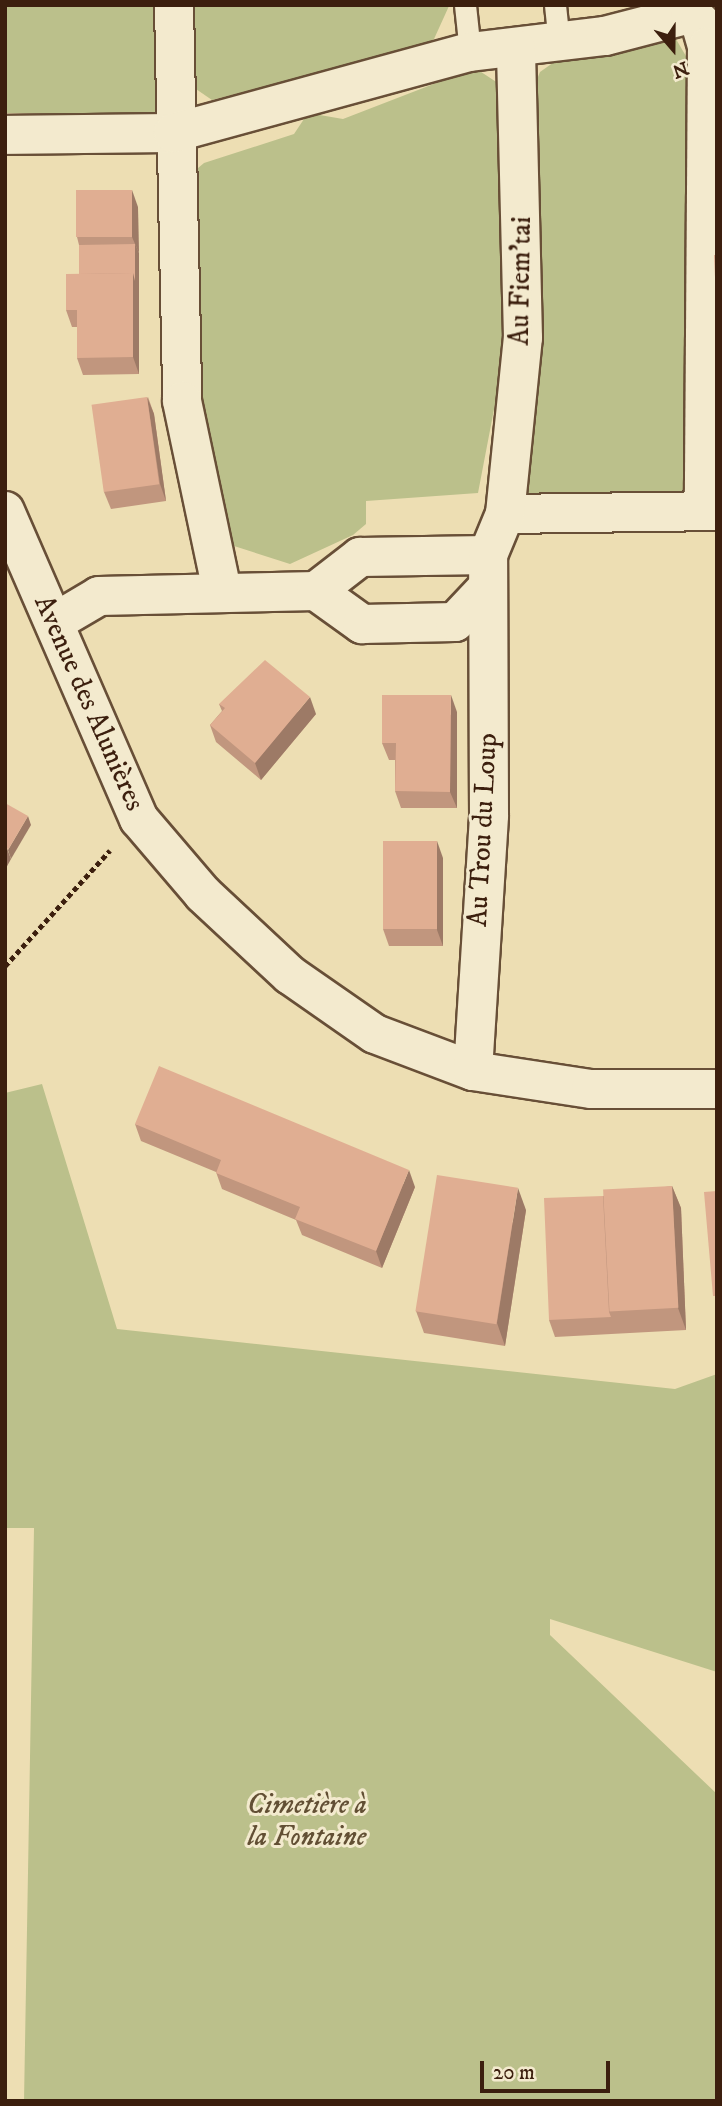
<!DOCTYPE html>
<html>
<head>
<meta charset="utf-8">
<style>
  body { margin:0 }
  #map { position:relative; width:722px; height:2106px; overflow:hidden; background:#eddeb3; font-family:"IM FELL DW Pica",serif }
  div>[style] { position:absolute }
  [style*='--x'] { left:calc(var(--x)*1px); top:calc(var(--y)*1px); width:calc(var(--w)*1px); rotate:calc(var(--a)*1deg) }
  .green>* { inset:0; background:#bbc08b; transform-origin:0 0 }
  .path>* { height:4.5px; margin-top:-2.25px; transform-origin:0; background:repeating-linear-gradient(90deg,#3c1f0e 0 5px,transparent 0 8.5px) }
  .roads { filter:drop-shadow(2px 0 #684f37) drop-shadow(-2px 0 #684f37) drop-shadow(0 2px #684f37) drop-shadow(0 -2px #684f37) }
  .service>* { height:21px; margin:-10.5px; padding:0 10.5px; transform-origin:10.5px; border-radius:10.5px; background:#f3eace }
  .minor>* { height:38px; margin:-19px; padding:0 19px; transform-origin:19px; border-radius:19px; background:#f3eace }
  .wall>* { inset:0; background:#c1967e }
  .shaded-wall>* { inset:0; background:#9d7a66 }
  .building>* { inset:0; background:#e0ae92; transform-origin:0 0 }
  span { translate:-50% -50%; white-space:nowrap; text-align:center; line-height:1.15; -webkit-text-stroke:6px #f3eace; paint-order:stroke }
  .street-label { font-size:28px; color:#3c1f0e }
  .park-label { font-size:28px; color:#624f34; font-style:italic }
  .frame { position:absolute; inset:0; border:7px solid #3c1f0e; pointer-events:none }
  .north { position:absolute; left:638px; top:14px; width:70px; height:70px; -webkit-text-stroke:5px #f3eace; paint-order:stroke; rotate:160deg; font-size:19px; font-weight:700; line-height:28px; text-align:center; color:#3c1f0e }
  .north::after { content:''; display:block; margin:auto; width:24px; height:32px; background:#3c1f0e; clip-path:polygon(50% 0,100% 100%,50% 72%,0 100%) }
  .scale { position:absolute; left:480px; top:2061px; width:130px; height:32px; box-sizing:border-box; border:4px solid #3c1f0e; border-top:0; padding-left:9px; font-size:21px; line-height:24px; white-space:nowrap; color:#3c1f0e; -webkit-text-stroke:5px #f3eace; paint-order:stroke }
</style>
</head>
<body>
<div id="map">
  <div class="green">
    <i style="left:5px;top:5px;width:158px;height:108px"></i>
    <i style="clip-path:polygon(191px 5px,449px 5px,449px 6px,434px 39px,420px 47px,212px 100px,193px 87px)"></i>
    <i style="clip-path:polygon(673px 34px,690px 63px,687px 491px,672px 500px,519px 495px,533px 89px,540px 72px,557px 60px)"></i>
    <i style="clip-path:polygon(475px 68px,504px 87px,509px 331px,478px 493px,366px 501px,366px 524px,353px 535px,290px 564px,234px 546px,225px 536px,196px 386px,185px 179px,204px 163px,294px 134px,308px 113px,343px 119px)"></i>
    <i style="clip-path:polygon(42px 1084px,117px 1329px,675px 1389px,717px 1374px,717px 1672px,550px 1619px,550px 1635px,717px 1794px,717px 2101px,24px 2101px,34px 1528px,5px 1528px,5px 1093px)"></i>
  </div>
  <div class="path">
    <i style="--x:5;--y:966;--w:156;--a:-47.8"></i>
  </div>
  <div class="roads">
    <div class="service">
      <i style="--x:465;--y:5;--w:47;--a:83.9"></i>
      <i style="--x:555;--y:5;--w:39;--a:84"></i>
    </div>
    <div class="minor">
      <i style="--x:174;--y:5;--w:396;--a:88.8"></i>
      <i style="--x:182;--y:401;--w:194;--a:78.1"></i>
      <i style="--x:5;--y:135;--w:168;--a:-0.7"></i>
      <i style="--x:173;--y:133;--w:308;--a:-15.3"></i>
      <i style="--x:470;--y:52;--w:136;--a:-6.8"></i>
      <i style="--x:605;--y:36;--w:88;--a:-14.5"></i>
      <i style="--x:690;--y:14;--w:13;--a:39"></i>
      <i style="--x:700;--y:22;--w:26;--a:74"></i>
      <i style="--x:707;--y:47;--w:464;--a:90.4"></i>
      <i style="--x:5;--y:511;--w:336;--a:66.5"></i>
      <i style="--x:139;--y:819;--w:99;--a:49.5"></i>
      <i style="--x:203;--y:894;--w:119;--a:43"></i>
      <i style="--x:290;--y:975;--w:103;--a:34.8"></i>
      <i style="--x:375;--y:1034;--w:105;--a:20.7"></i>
      <i style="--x:473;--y:1071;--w:119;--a:8.7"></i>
      <i style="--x:591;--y:1089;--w:126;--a:0"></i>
      <i style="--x:505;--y:514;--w:212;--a:-0.8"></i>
      <i style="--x:316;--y:591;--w:57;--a:35.7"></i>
      <i style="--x:362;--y:624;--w:93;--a:-1.2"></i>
      <i style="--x:455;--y:622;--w:45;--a:-46.8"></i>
      <i style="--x:55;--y:622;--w:51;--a:-30.6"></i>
      <i style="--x:99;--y:596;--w:217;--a:-1.3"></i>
      <i style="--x:316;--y:591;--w:56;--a:-37.7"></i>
      <i style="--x:360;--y:557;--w:128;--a:-0.9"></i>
      <i style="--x:488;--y:555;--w:44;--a:-67.5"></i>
      <i style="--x:505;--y:514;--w:177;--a:-84.2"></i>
      <i style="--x:523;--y:338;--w:289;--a:-91.4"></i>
      <i style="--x:473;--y:1071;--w:256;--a:-86.4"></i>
      <i style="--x:489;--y:815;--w:260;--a:-90.2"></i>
    </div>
  </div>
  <div class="wall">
    <i style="clip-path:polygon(138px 207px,139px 374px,83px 375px,77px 358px,77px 327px,72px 327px,66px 310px,79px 274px,79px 245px,77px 237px)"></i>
    <i style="clip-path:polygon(148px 397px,154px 414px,166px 501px,111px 509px,104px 492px)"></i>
    <i style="clip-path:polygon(219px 704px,316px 714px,261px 780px,216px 742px,210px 725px,222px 711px)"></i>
    <i style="clip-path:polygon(457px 712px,457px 808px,401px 808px,395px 791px,395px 760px,389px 760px,382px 743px)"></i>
    <i style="clip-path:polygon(443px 858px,443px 946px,389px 946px,383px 929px)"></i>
    <i style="clip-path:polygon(135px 1124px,415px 1187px,382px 1268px,302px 1235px,296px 1220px,222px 1189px,216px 1172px,141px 1141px)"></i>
    <i style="clip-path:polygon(672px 1186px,681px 1208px,686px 1330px,555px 1337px,549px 1320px,603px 1196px)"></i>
    <i style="clip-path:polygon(526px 1210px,505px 1346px,424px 1333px,416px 1311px)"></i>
  </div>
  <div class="shaded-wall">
    <i style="clip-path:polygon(132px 190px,138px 207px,139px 253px,132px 237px)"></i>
    <i style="clip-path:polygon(135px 244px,139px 253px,139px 374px,133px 357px,133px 273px)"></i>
    <i style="clip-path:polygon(147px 397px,154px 414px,166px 501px,160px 484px)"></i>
    <i style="clip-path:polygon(451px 695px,457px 712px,457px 808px,450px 792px)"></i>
    <i style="clip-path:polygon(310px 697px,316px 714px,261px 780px,255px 763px)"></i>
    <i style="clip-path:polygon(28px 816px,31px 825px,11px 859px,8px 850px)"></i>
    <i style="clip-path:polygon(437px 841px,443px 858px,443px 946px,437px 930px)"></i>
    <i style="clip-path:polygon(5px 843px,11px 859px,5px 870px)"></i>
    <i style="clip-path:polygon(409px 1170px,415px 1187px,382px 1268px,376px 1251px)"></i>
    <i style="clip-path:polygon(672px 1186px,681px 1208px,686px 1330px,678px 1308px)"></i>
    <i style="clip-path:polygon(518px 1188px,526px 1210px,505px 1346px,497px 1323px)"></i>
  </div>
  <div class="building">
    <i style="clip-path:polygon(715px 31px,717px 31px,717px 65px)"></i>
    <i style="left:76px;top:190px;width:56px;height:47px"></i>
    <i style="clip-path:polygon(135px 244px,135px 281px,133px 273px,79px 274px,79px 245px)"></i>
    <i style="clip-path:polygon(714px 255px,717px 255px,717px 323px)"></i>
    <i style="clip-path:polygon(133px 273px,133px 357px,77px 358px,77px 310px,66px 310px,66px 274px)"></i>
    <i style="left:147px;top:397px;width:88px;height:56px;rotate:82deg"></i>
    <i style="clip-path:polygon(265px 660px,310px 697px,255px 763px,210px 725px,225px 708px,219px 704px)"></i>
    <i style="clip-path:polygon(382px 695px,451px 695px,450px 792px,395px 791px,396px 743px,382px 743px)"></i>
    <i style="clip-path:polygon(5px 803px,28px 816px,8px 850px,5px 843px)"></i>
    <i style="left:383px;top:841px;width:54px;height:88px"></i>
    <i style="clip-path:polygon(159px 1066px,409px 1170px,376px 1251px,295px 1219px,300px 1207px,216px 1173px,221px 1160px,135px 1124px)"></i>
    <i style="left:437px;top:1175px;width:82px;height:138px;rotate:9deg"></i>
    <i style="left:672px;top:1186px;width:122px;height:69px;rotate:87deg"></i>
    <i style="clip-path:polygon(717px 1191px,717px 1296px,713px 1296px,704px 1192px)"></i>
    <i style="clip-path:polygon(603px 1196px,609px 1312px,611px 1317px,549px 1320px,544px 1198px)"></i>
  </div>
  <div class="street-label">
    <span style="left:521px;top:281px;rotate:-89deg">Au Fiem'tai</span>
    <span style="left:89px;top:703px;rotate:66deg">Avenue des Alunières</span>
    <span style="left:483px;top:830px;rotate:-87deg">Au Trou du Loup</span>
  </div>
  <div class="park-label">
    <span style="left:307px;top:1821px">Cimetière à<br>la Fontaine</span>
  </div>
  <div class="frame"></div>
  <div class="north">N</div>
  <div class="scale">20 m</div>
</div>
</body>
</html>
